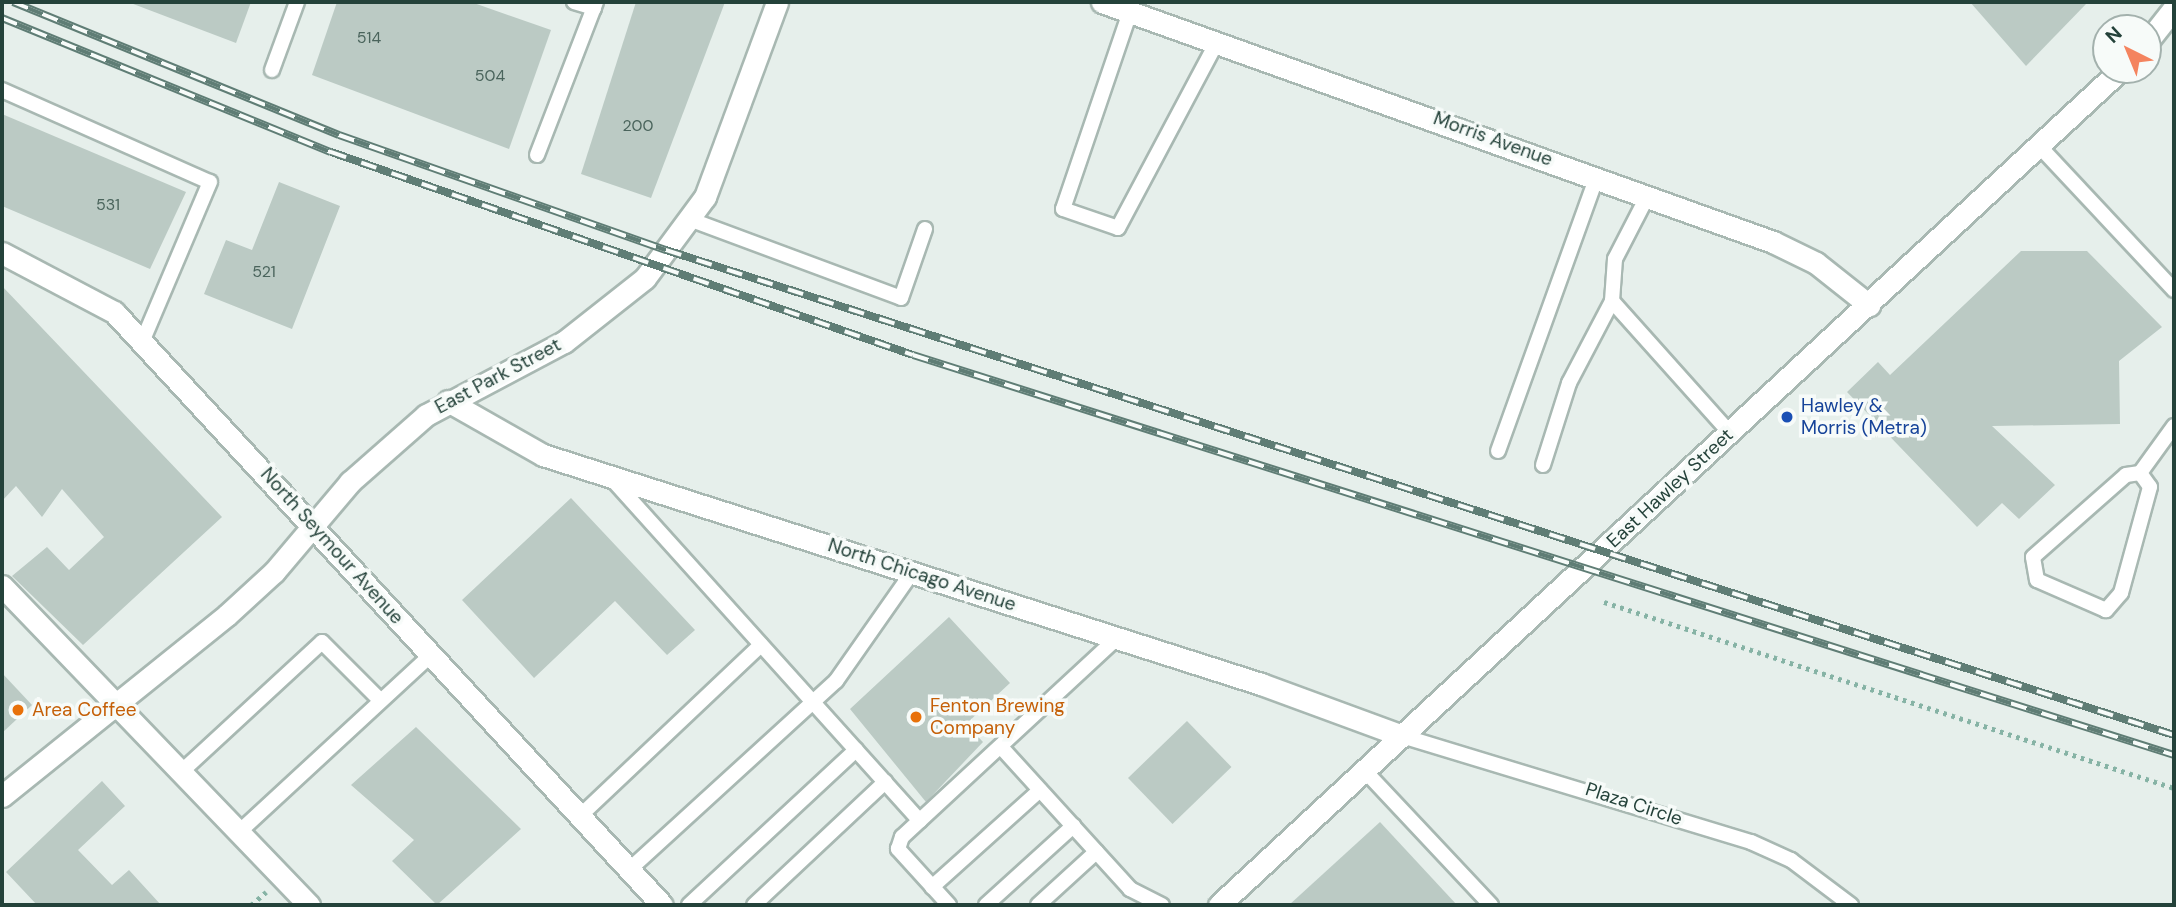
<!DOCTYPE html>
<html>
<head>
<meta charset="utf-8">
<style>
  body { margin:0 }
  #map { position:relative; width:2176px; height:907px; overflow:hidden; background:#e6efeb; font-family:"DM Sans",sans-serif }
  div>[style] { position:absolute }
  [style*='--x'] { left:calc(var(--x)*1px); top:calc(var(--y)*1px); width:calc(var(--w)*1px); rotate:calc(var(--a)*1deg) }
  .building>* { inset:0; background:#bbcac4; transform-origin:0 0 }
  .path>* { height:4.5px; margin-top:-2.25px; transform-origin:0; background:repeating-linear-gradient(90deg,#86b3a5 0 3.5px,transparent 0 8.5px) }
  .roads { filter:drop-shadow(2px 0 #a8b8b2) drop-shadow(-2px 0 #a8b8b2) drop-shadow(0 2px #a8b8b2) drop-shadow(0 -2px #a8b8b2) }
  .service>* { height:14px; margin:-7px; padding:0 7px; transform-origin:7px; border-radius:7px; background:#fff }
  .minor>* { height:21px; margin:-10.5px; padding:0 10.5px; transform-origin:10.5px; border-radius:10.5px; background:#fff }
  .tertiary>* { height:21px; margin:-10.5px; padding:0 10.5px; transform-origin:10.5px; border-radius:10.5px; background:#fff }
  .rail>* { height:8px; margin-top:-4px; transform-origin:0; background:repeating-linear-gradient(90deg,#f7fbf9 0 16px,#5f7d75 0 32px); box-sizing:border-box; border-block:2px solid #5f7d75 }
  .dots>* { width:19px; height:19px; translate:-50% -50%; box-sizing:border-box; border:4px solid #f7fbf9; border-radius:50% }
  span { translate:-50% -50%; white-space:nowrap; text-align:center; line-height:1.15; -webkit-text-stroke:7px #f7fbf9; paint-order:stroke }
  .number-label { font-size:16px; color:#4a645c }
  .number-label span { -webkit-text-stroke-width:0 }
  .street-label { font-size:19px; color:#24423a }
  .transit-label { font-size:19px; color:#164399 }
  .left { translate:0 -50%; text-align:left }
  .food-label { font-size:19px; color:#c56008 }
  .frame { position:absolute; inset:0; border:4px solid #24423a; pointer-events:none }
  .north { position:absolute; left:2092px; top:14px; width:70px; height:70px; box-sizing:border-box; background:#f7fbf9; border:2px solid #a3b1ad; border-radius:50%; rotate:317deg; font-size:19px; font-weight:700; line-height:28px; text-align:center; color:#24423a }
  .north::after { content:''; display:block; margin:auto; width:24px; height:32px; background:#f4845f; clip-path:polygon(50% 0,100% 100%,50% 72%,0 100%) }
</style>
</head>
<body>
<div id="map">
  <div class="building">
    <i style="clip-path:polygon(128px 2px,251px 2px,236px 43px)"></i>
    <i style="clip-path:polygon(337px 2px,471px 2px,551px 30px,509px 149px,312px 75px)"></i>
    <i style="clip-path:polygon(636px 2px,725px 2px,651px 198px,581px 174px)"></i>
    <i style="clip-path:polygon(1970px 2px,2088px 2px,2026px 66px)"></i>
    <i style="clip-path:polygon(2px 114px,186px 192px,150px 269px,2px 206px)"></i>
    <i style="clip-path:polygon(279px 182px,340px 206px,292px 329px,204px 294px,226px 240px,252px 250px)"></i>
    <i style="clip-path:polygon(2021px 251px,2087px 251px,2162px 327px,2119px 361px,2120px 424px,1992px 426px,2055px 485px,2019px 519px,2002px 503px,1977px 527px,1847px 392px,1878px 362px,1890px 375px)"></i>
    <i style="clip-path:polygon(2px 286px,222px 517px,83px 645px,12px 576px,47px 547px,69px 570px,104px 537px,62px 489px,42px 517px,16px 486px,2px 501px)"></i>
    <i style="clip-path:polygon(571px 498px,695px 630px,667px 655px,615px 601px,534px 678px,462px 600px)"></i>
    <i style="clip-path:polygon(949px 617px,1010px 683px,966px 724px,983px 742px,926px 802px,850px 709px)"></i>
    <i style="clip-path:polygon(2px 673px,32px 705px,2px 733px)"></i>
    <i style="left:1187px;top:721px;width:64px;height:82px;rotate:46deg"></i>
    <i style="clip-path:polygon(416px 727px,521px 829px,437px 905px,392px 861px,414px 840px,351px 785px)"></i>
    <i style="clip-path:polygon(102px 781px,125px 806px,78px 850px,112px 885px,129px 870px,161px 905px,37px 905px,6px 872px)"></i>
    <i style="clip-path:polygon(1380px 822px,1457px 905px,1289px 905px)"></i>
  </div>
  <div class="path">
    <i style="--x:1604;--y:602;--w:600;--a:18.07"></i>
    <i style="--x:251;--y:905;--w:20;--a:-41"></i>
  </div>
  <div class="roads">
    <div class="service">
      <i style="--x:574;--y:2;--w:21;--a:17"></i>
      <i style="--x:1130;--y:12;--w:208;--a:108.8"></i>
      <i style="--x:1063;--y:209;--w:58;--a:19.1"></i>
      <i style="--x:1118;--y:228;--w:211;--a:-62"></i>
      <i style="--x:272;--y:70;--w:72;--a:-69.8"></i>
      <i style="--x:2;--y:90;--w:227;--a:23.9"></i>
      <i style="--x:210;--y:182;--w:174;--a:113"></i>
      <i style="--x:2042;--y:149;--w:193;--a:46.9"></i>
      <i style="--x:537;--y:155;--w:164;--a:-68.9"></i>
      <i style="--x:689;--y:219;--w:226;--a:20.4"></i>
      <i style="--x:901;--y:298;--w:73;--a:-70.8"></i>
      <i style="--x:1612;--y:301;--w:42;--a:-85.9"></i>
      <i style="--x:1615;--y:259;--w:72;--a:-62.7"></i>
      <i style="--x:1498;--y:451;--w:292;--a:-70.2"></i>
      <i style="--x:1543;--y:465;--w:86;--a:-72.4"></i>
      <i style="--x:1569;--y:383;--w:93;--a:-62.3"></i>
      <i style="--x:1612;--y:301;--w:177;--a:48.2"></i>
      <i style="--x:2140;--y:473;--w:17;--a:54"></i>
      <i style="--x:2150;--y:487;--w:110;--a:105.3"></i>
      <i style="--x:2121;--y:593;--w:23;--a:131"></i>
      <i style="--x:2106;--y:610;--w:75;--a:-156.5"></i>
      <i style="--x:2037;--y:580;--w:23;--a:-100"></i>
      <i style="--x:2033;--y:557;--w:124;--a:-41.4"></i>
      <i style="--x:2126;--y:475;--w:14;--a:-8"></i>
      <i style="--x:2140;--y:473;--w:58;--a:-54.1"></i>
      <i style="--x:612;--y:479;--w:460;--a:48"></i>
      <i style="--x:1402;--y:736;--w:365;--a:16.9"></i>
      <i style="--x:1751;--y:842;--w:44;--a:24.2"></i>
      <i style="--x:1791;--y:860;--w:75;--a:36.9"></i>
      <i style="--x:1001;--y:747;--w:192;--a:47.7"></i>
      <i style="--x:1130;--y:889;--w:36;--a:27"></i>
      <i style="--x:1365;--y:771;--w:184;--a:46.8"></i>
      <i style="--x:180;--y:773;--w:193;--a:-42.7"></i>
      <i style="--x:322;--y:642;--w:83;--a:45"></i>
      <i style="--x:580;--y:816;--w:249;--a:-43.4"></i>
      <i style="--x:238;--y:833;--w:263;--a:-42.7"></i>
      <i style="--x:630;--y:869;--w:279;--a:-42.4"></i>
      <i style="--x:836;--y:681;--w:134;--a:-55"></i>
      <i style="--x:932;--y:887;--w:145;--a:-41.9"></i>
      <i style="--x:689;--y:905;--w:228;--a:-42.9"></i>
      <i style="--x:754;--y:905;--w:180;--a:-43.2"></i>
      <i style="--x:949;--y:905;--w:76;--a:-132.3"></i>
      <i style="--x:898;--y:849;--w:13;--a:-72"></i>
      <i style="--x:902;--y:837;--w:292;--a:-42.8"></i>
      <i style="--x:986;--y:905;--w:118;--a:-42.2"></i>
      <i style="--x:1038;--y:905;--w:79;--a:-42.4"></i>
    </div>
    <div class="minor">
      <i style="--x:1102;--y:2;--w:713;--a:19.68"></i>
      <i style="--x:1773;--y:242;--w:48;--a:26"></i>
      <i style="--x:1816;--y:263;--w:68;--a:38.4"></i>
      <i style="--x:448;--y:401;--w:109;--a:29.6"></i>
      <i style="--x:543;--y:455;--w:754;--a:17.69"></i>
      <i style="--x:1261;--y:684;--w:150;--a:20.2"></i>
      <i style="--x:2;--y:586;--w:443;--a:46.1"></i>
      <i style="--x:2;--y:796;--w:289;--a:-38.8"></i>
      <i style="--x:227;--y:615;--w:64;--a:-42.5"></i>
      <i style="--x:274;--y:572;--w:118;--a:-49.8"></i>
      <i style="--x:350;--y:482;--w:101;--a:-41.4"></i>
      <i style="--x:426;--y:415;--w:156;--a:-27.9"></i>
      <i style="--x:564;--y:342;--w:103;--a:-38.3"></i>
      <i style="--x:645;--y:278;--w:101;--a:-53.5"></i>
      <i style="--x:705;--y:197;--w:208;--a:-69.7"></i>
    </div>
    <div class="tertiary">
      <i style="--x:2148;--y:41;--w:42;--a:-51.8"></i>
      <i style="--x:2;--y:253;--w:127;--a:27.8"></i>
      <i style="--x:114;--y:312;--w:807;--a:47.26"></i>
      <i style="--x:1219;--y:905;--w:1228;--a:-42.82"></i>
    </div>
  </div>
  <div class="rail">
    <i style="--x:13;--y:2;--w:352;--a:22.2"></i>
    <i style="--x:339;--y:135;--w:347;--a:19.4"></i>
    <i style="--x:666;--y:250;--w:1584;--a:17.83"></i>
    <i style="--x:2;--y:18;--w:355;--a:22.2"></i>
    <i style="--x:331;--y:152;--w:616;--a:19.23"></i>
    <i style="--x:913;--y:355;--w:1323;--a:17.6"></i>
  </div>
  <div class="dots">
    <i style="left:1787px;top:417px;background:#1a4fb4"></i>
    <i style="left:18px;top:710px;background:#e8710a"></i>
    <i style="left:916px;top:717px;background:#e8710a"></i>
  </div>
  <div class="number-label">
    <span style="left:369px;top:38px">514</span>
    <span style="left:490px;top:76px">504</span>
    <span style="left:638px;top:126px">200</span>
    <span style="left:108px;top:205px">531</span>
    <span style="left:264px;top:272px">521</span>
  </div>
  <div class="street-label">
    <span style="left:1493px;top:139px;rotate:20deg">Morris Avenue</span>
    <span style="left:498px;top:376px;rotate:-28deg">East Park Street</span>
    <span style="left:1670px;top:488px;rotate:-43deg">East Hawley Street</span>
    <span style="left:332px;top:546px;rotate:48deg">North Seymour Avenue</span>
    <span style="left:922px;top:575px;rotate:18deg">North Chicago Avenue</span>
    <span style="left:1634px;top:804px;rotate:18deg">Plaza Circle</span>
  </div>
  <div class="transit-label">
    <span class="left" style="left:1801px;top:417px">Hawley &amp;<br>Morris (Metra)</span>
  </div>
  <div class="food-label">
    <span class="left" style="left:930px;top:717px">Fenton Brewing<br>Company</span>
    <span class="left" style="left:32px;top:710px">Area Coffee</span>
  </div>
  <div class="frame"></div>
  <div class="north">N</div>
</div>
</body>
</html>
